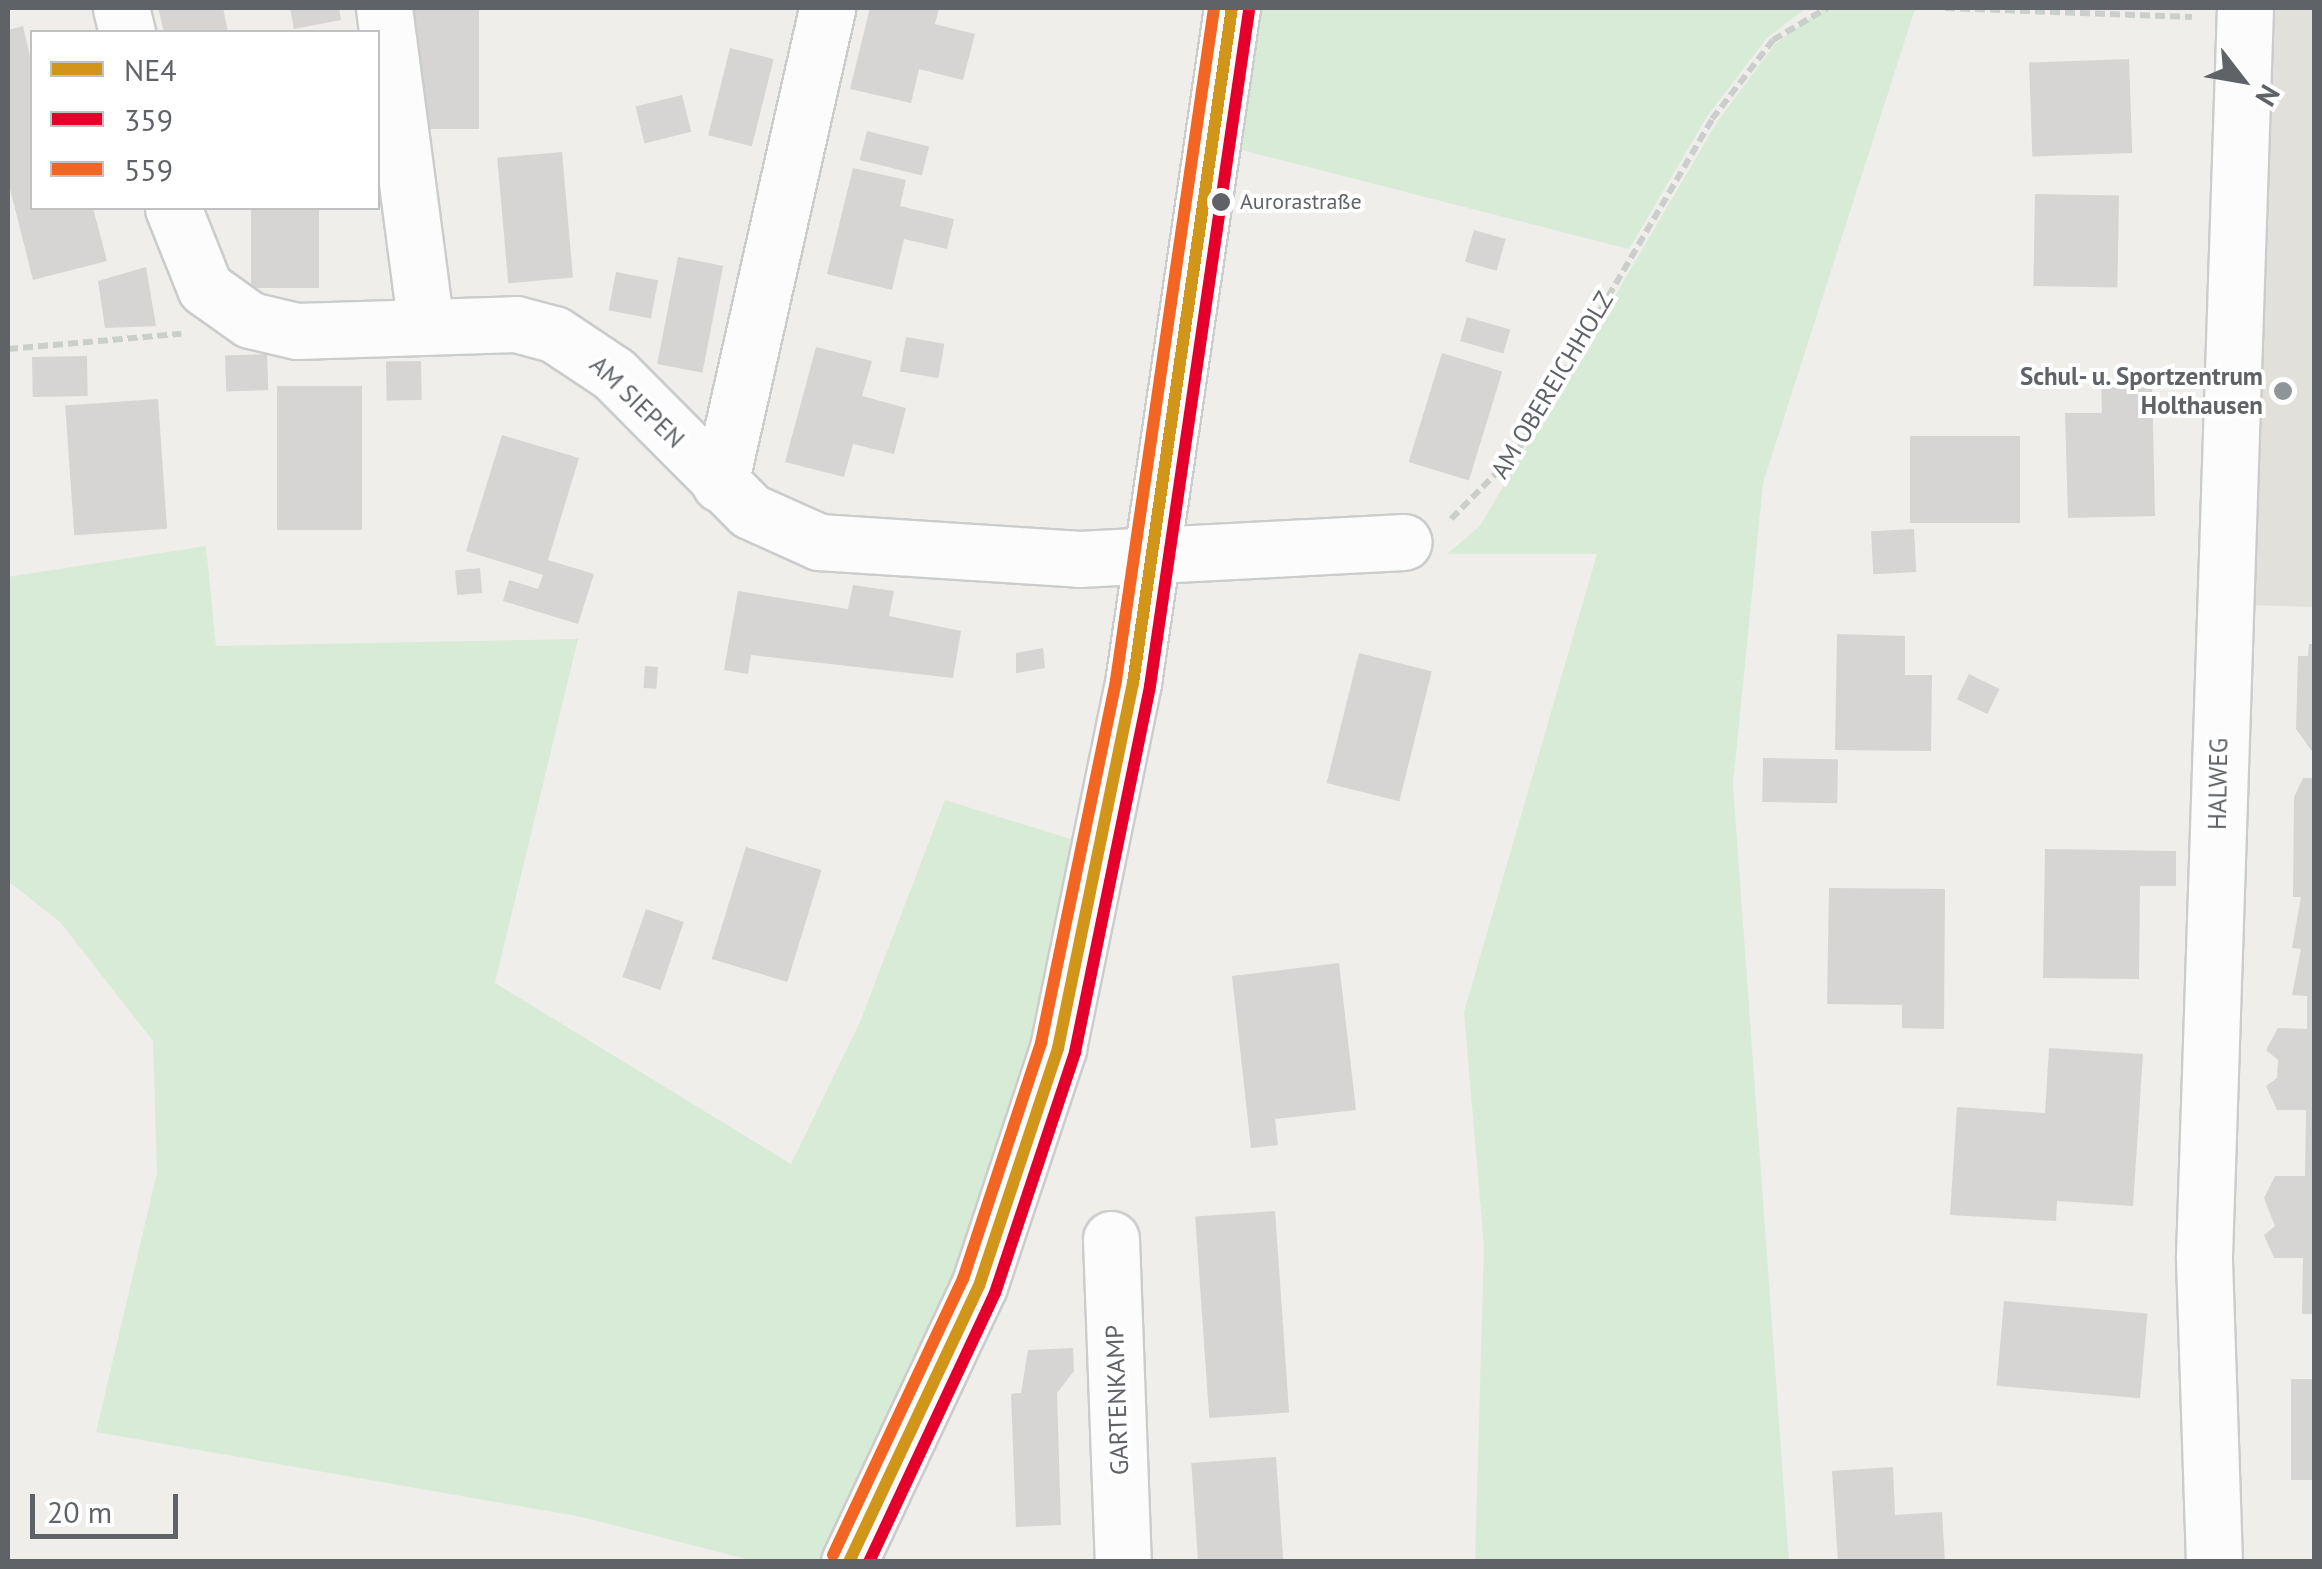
<!DOCTYPE html>
<html>
<head>
<meta charset="utf-8">
<style>
  body { margin:0 }
  #map { position:relative; width:2322px; height:1569px; overflow:hidden; background:#efeeea; font-family:"PT Sans",sans-serif }
  div>[style] { position:absolute }
  [style*='--x'] { left:calc(var(--x)*1px); top:calc(var(--y)*1px); width:calc(var(--w)*1px); rotate:calc(var(--a)*1deg) }
  .education>* { inset:0; background:#e2e0da }
  .green>* { inset:0; background:#d8ebd6 }
  .building>* { inset:0; background:#d6d5d3; transform-origin:0 0 }
  .path>* { height:6px; margin-top:-3px; transform-origin:0; background:repeating-linear-gradient(90deg,#cacfcc 0 10px,transparent 0 15px) }
  .roads { filter:drop-shadow(2px 0 #cbcccc) drop-shadow(-2px 0 #cbcccc) drop-shadow(0 2px #cbcccc) drop-shadow(0 -2px #cbcccc) }
  .minor>* { height:55px; margin:-27.5px; padding:0 27.5px; transform-origin:27.5px; border-radius:27.5px; background:#fdfcfc }
  .bus-1>* { height:12px; margin:-6px; padding:0 6px; transform-origin:6px; border-radius:6px; background:#d1951a }
  .bus-2>* { height:12px; margin:-6px; padding:0 6px; transform-origin:6px; border-radius:6px; background:#e4002b }
  .bus-3>* { height:12px; margin:-6px; padding:0 6px; transform-origin:6px; border-radius:6px; background:#f26522 }
  .dots>* { width:28px; height:28px; translate:-50% -50%; box-sizing:border-box; border:5px solid #fff; border-radius:50% }
  span { translate:-50% -50%; white-space:nowrap; text-align:center; line-height:1.15; -webkit-text-stroke:8px #fff; paint-order:stroke }
  .bus-label { font-size:22px; color:#5f6368 }
  .left { translate:0 -50%; text-align:left }
  .poi-label { font-size:25px; color:#5f6368; font-weight:700 }
  .right { translate:-100% -50%; text-align:right }
  .street-label { font-size:25px; color:#5f6368 }
  .frame { position:absolute; inset:0; border:10px solid #5f6368; pointer-events:none }
  .legend { position:absolute; left:30px; top:30px; width:350px; height:180px; box-sizing:border-box; background:#fff; border:2px solid #bfc1c3; margin:0; padding:12px 18px; list-style:none; font-size:30px; color:#5f6368 }
  .legend li { display:flex; align-items:center; gap:20px; height:50px }
  .legend b { width:50px; border:2px solid #bfc1c3 }
  .north { position:absolute; left:2192px; top:30px; width:100px; height:100px; -webkit-text-stroke:8px #fff; paint-order:stroke; rotate:121deg; font-size:28px; font-weight:700; line-height:40px; text-align:center; color:#5f6368 }
  .north::after { content:''; display:block; margin:auto; width:35px; height:45px; background:#5f6368; clip-path:polygon(50% 0,100% 100%,50% 72%,0 100%) }
  .scale { position:absolute; left:30px; top:1494px; width:148px; height:45px; box-sizing:border-box; border:5px solid #5f6368; border-top:0; padding-left:12px; font-size:30px; line-height:35px; white-space:nowrap; color:#5f6368; -webkit-text-stroke:8px #fff; paint-order:stroke }
</style>
</head>
<body>
<div id="map">
  <div class="education">
    <i style="clip-path:polygon(2269px 8px,2314px 8px,2314px 607px,2249px 605px)"></i>
  </div>
  <div class="green">
    <i style="clip-path:polygon(1259px 8px,1806px 8px,1767px 38px,1708px 115px,1629px 249px,1238px 149px)"></i>
    <i style="clip-path:polygon(1823px 8px,1915px 9px,1763px 483px,1733px 785px,1789px 1561px,1475px 1561px,1484px 1247px,1464px 1012px,1597px 554px,1447px 554px,1480px 526px,1717px 122px,1775px 44px)"></i>
    <i style="clip-path:polygon(206px 546px,216px 646px,578px 639px,495px 983px,791px 1164px,860px 1022px,945px 800px,1090px 845px,1011px 1158px,825px 1561px,754px 1561px,582px 1517px,96px 1432px,157px 1173px,153px 1041px,60px 922px,8px 881px,8px 577px)"></i>
  </div>
  <div class="building">
    <i style="clip-path:polygon(158px 8px,223px 8px,228px 32px,164px 32px)"></i>
    <i style="clip-path:polygon(290px 8px,339px 8px,341px 20px,294px 29px)"></i>
    <i style="left:414px;top:8px;width:65px;height:121px"></i>
    <i style="clip-path:polygon(870px 8px,939px 8px,935px 24px,975px 34px,963px 80px,919px 69px,911px 103px,850px 89px)"></i>
    <i style="clip-path:polygon(23px 26px,32px 65px,32px 208px,93px 208px,107px 261px,33px 280px,8px 181px,8px 30px)"></i>
    <i style="left:730px;top:48px;width:45px;height:90px;rotate:14deg"></i>
    <i style="left:2129px;top:59px;width:94px;height:100px;rotate:88deg"></i>
    <i style="left:682px;top:95px;width:38px;height:48px;rotate:76deg"></i>
    <i style="left:867px;top:131px;width:64px;height:30px;rotate:14deg"></i>
    <i style="left:562px;top:152px;width:126px;height:65px;rotate:85deg"></i>
    <i style="clip-path:polygon(853px 168px,906px 180px,900px 206px,954px 219px,947px 249px,904px 239px,892px 290px,827px 274px)"></i>
    <i style="left:2035px;top:194px;width:84px;height:92px;rotate:1deg"></i>
    <i style="left:251px;top:208px;width:68px;height:80px"></i>
    <i style="left:1474px;top:230px;width:33px;height:33px;rotate:16deg"></i>
    <i style="left:678px;top:257px;width:46px;height:109px;rotate:11deg"></i>
    <i style="clip-path:polygon(146px 267px,156px 326px,105px 328px,98px 281px)"></i>
    <i style="left:616px;top:272px;width:43px;height:39px;rotate:11deg"></i>
    <i style="left:1467px;top:317px;width:45px;height:25px;rotate:16deg"></i>
    <i style="left:906px;top:337px;width:39px;height:35px;rotate:10deg"></i>
    <i style="clip-path:polygon(816px 347px,872px 361px,862px 396px,906px 408px,894px 454px,853px 444px,844px 477px,785px 462px)"></i>
    <i style="left:1442px;top:353px;width:63px;height:114px;rotate:17deg"></i>
    <i style="left:267px;top:354px;width:36px;height:42px;rotate:88deg"></i>
    <i style="left:87px;top:356px;width:40px;height:55px;rotate:89deg"></i>
    <i style="left:421px;top:361px;width:39px;height:35px;rotate:89deg"></i>
    <i style="clip-path:polygon(2152px 378px,2155px 516px,2068px 518px,2065px 413px,2102px 413px,2101px 379px)"></i>
    <i style="left:277px;top:386px;width:85px;height:144px"></i>
    <i style="left:158px;top:399px;width:130px;height:93px;rotate:86deg"></i>
    <i style="clip-path:polygon(502px 435px,579px 458px,548px 560px,594px 574px,578px 624px,503px 601px,509px 580px,538px 589px,543px 575px,466px 551px)"></i>
    <i style="left:2020px;top:436px;width:87px;height:110px;rotate:90deg"></i>
    <i style="left:1914px;top:529px;width:43px;height:43px;rotate:87deg"></i>
    <i style="left:480px;top:568px;width:25px;height:25px;rotate:85deg"></i>
    <i style="clip-path:polygon(853px 585px,894px 591px,889px 616px,961px 631px,953px 678px,751px 655px,748px 674px,724px 670px,738px 591px,848px 609px)"></i>
    <i style="clip-path:polygon(1837px 634px,1905px 636px,1905px 675px,1932px 675px,1931px 751px,1835px 750px)"></i>
    <i style="clip-path:polygon(2309px 644px,2314px 644px,2314px 754px,2296px 729px,2298px 656px,2308px 656px)"></i>
    <i style="clip-path:polygon(1043px 648px,1045px 668px,1016px 673px,1016px 653px)"></i>
    <i style="left:1359px;top:653px;width:75px;height:134px;rotate:14deg"></i>
    <i style="left:645px;top:666px;width:13px;height:22px;rotate:4deg"></i>
    <i style="left:1969px;top:674px;width:34px;height:28px;rotate:26deg"></i>
    <i style="left:1763px;top:758px;width:75px;height:44px;rotate:1deg"></i>
    <i style="clip-path:polygon(2303px 778px,2314px 778px,2314px 1314px,2302px 1314px,2303px 1258px,2274px 1258px,2264px 1235px,2275px 1226px,2264px 1198px,2275px 1176px,2305px 1176px,2306px 1110px,2277px 1110px,2266px 1086px,2277px 1078px,2278px 1060px,2266px 1050px,2278px 1028px,2307px 1029px,2307px 996px,2292px 995px,2301px 949px,2292px 948px,2301px 897px,2293px 897px,2294px 797px)"></i>
    <i style="left:746px;top:847px;width:79px;height:117px;rotate:17deg"></i>
    <i style="clip-path:polygon(2045px 849px,2176px 851px,2176px 886px,2140px 886px,2139px 979px,2043px 978px)"></i>
    <i style="clip-path:polygon(1829px 888px,1945px 889px,1944px 1029px,1902px 1028px,1902px 1005px,1827px 1004px)"></i>
    <i style="left:646px;top:909px;width:40px;height:72px;rotate:19deg"></i>
    <i style="clip-path:polygon(1339px 963px,1356px 1110px,1275px 1119px,1278px 1145px,1251px 1148px,1232px 976px)"></i>
    <i style="clip-path:polygon(2049px 1048px,2143px 1054px,2133px 1206px,2057px 1201px,2056px 1221px,1950px 1215px,1957px 1107px,2045px 1113px)"></i>
    <i style="left:1275px;top:1211px;width:202px;height:80px;rotate:86deg"></i>
    <i style="left:2004px;top:1301px;width:144px;height:85px;rotate:5deg"></i>
    <i style="clip-path:polygon(1073px 1348px,1074px 1371px,1057px 1393px,1061px 1525px,1016px 1527px,1011px 1394px,1021px 1393px,1028px 1350px)"></i>
    <i style="left:2291px;top:1379px;width:23px;height:101px"></i>
    <i style="left:1276px;top:1457px;width:105px;height:85px;rotate:86deg"></i>
    <i style="clip-path:polygon(1893px 1467px,1895px 1515px,1942px 1512px,1945px 1562px,1838px 1562px,1832px 1471px)"></i>
  </div>
  <div class="path">
    <i style="--x:1945;--y:8;--w:247;--a:2.1"></i>
    <i style="--x:8;--y:349;--w:174;--a:-5"></i>
    <i style="--x:1451;--y:519;--w:94;--a:-45.4"></i>
    <i style="--x:1517;--y:452;--w:386;--a:-59.6"></i>
    <i style="--x:1712;--y:119;--w:100;--a:-52.3"></i>
    <i style="--x:1773;--y:40;--w:63;--a:-30.7"></i>
  </div>
  <div class="roads">
    <div class="minor">
      <i style="--x:121;--y:8;--w:25;--a:76"></i>
      <i style="--x:384;--y:8;--w:321;--a:82.5"></i>
      <i style="--x:173;--y:208;--w:86;--a:68.2"></i>
      <i style="--x:205;--y:288;--w:55;--a:35.4"></i>
      <i style="--x:250;--y:320;--w:48;--a:13.2"></i>
      <i style="--x:297;--y:331;--w:219;--a:-1.8"></i>
      <i style="--x:516;--y:324;--w:39;--a:15"></i>
      <i style="--x:554;--y:334;--w:72;--a:33.7"></i>
      <i style="--x:614;--y:374;--w:193;--a:45.2"></i>
      <i style="--x:750;--y:511;--w:76;--a:24.2"></i>
      <i style="--x:819;--y:542;--w:261;--a:3.7"></i>
      <i style="--x:1079;--y:559;--w:325;--a:-3"></i>
      <i style="--x:720;--y:484;--w:488;--a:-77.3"></i>
      <i style="--x:1111;--y:1239;--w:323;--a:87.9"></i>
      <i style="--x:849;--y:1562;--w:305;--a:-64.8"></i>
      <i style="--x:979;--y:1286;--w:251;--a:-71.6"></i>
      <i style="--x:1058;--y:1048;--w:373;--a:-78.4"></i>
      <i style="--x:1133;--y:683;--w:682;--a:-81.66"></i>
      <i style="--x:2214;--y:1562;--w:306;--a:-91.9"></i>
      <i style="--x:2204;--y:1256;--w:1249;--a:-88.12"></i>
    </div>
  </div>
  <div class="bus-1">
    <i style="--x:849;--y:1562;--w:305;--a:-64.8"></i>
    <i style="--x:979;--y:1286;--w:251;--a:-71.6"></i>
    <i style="--x:1058;--y:1048;--w:373;--a:-78.4"></i>
    <i style="--x:1133;--y:683;--w:682;--a:-81.66"></i>
  </div>
  <div class="bus-2">
    <i style="--x:869;--y:1562;--w:297;--a:-64.9"></i>
    <i style="--x:995;--y:1293;--w:254;--a:-71.6"></i>
    <i style="--x:1075;--y:1052;--w:374;--a:-78.4"></i>
    <i style="--x:1150;--y:686;--w:682;--a:-81.66"></i>
  </div>
  <div class="bus-3">
    <i style="--x:833;--y:1555;--w:305;--a:-64.8"></i>
    <i style="--x:963;--y:1279;--w:249;--a:-71.7"></i>
    <i style="--x:1041;--y:1043;--w:371;--a:-78.3"></i>
    <i style="--x:1116;--y:680;--w:679;--a:-81.7"></i>
  </div>
  <div class="dots">
    <i style="left:1221px;top:202px;background:#5f6368"></i>
    <i style="left:2283px;top:391px;background:#919496"></i>
  </div>
  <div class="bus-label">
    <span class="left" style="left:1240px;top:202px">Aurorastraße</span>
  </div>
  <div class="poi-label">
    <span class="right" style="left:2263px;top:391px">Schul- u. Sportzentrum<br>Holthausen</span>
  </div>
  <div class="street-label">
    <span style="left:1552px;top:385px;rotate:-59deg">AM OBEREICHHOLZ</span>
    <span style="left:637px;top:402px;rotate:44deg">AM SIEPEN</span>
    <span style="left:2218px;top:784px;rotate:-89deg">HALWEG</span>
    <span style="left:1117px;top:1400px;rotate:-92deg">GARTENKAMP</span>
  </div>
  <div class="frame"></div>
  <ul class="legend">
  <li><b style="height:12px;background:#d1951a"></b>NE4</li>
  <li><b style="height:12px;background:#e4002b"></b>359</li>
  <li><b style="height:12px;background:#f26522"></b>559</li>
  </ul>
  <div class="north">N</div>
  <div class="scale">20 m</div>
</div>
</body>
</html>
